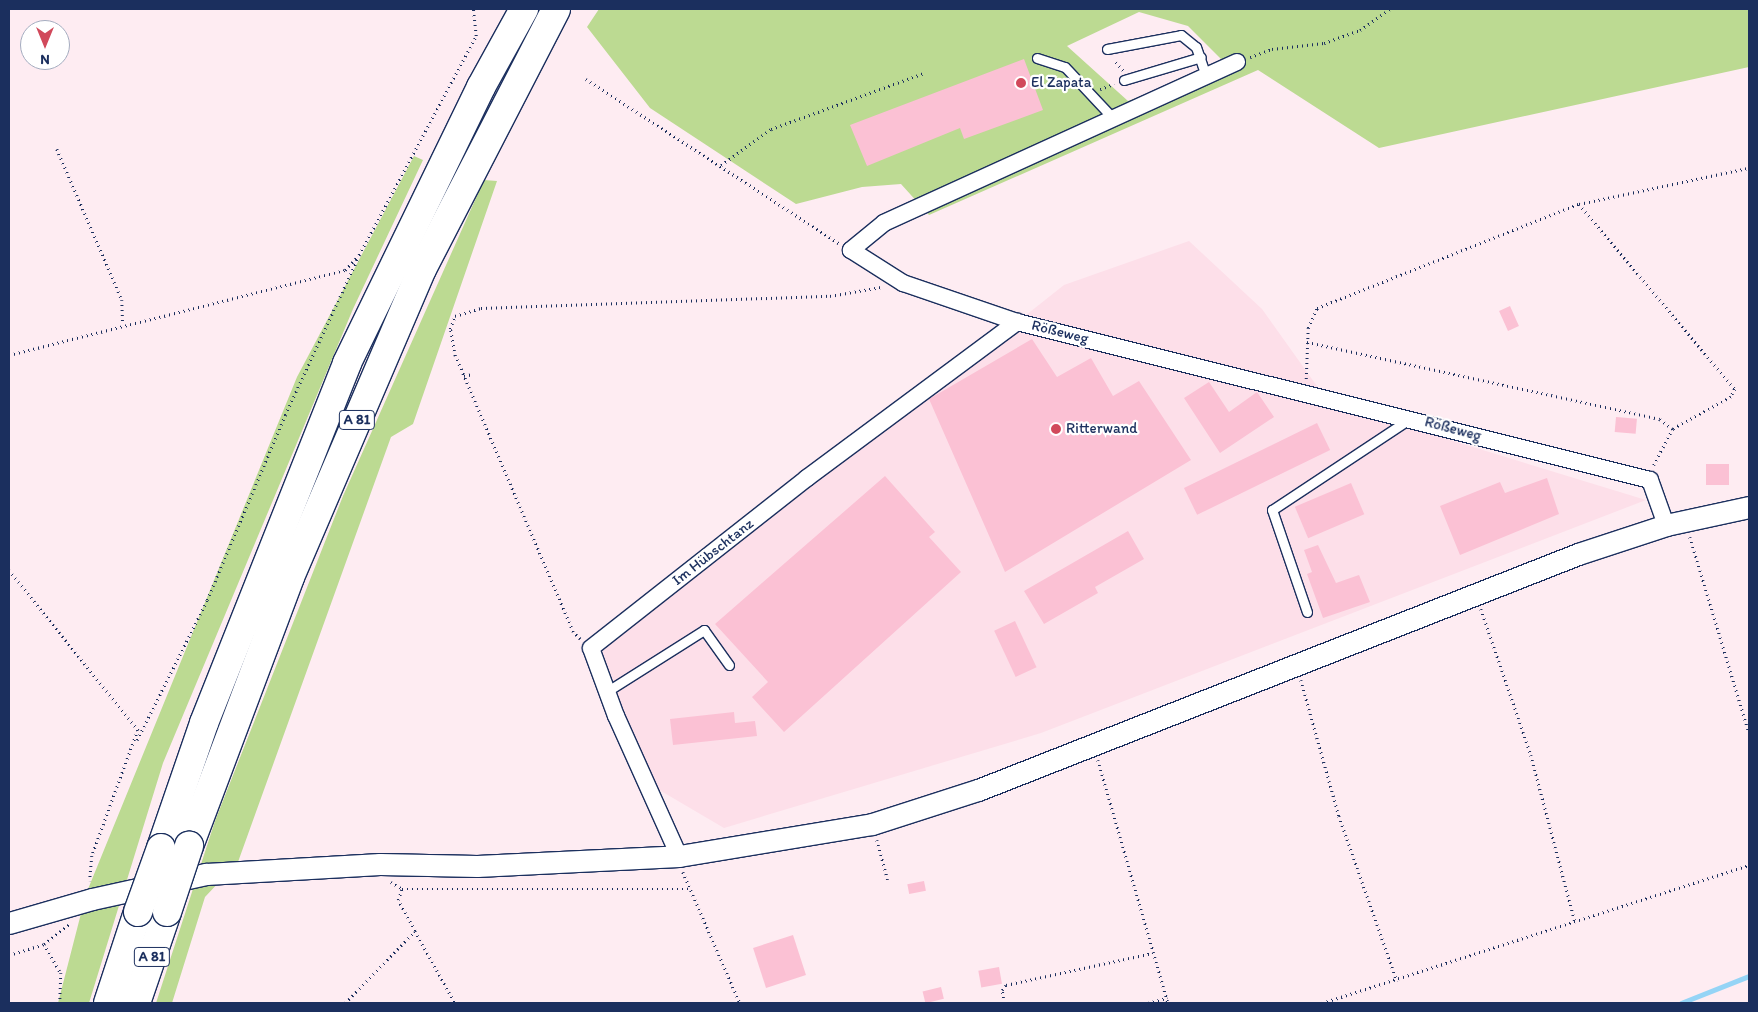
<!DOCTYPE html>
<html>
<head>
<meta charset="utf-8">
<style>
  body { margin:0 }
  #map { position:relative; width:1758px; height:1012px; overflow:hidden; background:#feecf2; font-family:Itim,sans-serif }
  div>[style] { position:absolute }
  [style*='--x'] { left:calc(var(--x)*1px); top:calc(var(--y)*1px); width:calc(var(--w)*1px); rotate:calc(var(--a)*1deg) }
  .built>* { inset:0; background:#fddfe9 }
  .green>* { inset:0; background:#bcda92 }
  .stream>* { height:4.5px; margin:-2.25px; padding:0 2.25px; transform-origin:2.25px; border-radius:2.25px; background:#95d4f6 }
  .building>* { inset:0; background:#fbc1d4; transform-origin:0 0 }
  .path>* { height:2.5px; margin-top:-1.25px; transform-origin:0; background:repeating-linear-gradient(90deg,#1b2f5e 0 1px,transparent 0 5px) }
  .roads { filter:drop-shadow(1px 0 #1b2f5e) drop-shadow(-1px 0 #1b2f5e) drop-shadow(0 1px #1b2f5e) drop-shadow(0 -1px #1b2f5e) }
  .service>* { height:9px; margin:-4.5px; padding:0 4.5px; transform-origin:4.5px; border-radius:4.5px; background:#fff }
  .minor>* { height:16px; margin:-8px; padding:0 8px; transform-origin:8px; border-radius:8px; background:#fff }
  .tertiary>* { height:21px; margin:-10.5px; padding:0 10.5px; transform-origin:10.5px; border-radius:10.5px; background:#fff }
  .motorway>* { height:28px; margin:-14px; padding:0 14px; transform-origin:14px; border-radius:14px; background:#fff }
  .bridges { filter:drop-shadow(1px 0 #1b2f5e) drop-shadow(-1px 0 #1b2f5e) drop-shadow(0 1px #1b2f5e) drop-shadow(0 -1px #1b2f5e) }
  .motorway-bridge>* { height:28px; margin:-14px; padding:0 14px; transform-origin:14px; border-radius:14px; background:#fff }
  .dots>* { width:14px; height:14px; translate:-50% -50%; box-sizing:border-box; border:2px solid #fff; border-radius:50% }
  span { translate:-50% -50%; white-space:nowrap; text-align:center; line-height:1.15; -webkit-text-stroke:4.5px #fff; paint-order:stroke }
  .shield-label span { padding:1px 4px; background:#fff; border:1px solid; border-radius:4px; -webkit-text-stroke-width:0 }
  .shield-label { font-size:14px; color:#1b2f5e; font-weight:700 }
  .poi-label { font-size:15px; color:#1b2f5e }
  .left { translate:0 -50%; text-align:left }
  .street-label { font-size:15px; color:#1b2f5e }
  .frame { position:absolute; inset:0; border:10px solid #1b2f5e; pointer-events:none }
  .north { position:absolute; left:20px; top:20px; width:50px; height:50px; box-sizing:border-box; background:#fff; border:1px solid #a4acbf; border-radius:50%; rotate:180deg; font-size:14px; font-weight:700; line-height:20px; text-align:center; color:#1b2f5e }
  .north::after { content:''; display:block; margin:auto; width:18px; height:22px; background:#d1495b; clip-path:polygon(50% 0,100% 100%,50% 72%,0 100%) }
</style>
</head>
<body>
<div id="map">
  <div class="built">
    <i style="clip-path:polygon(1189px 241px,1262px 309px,1329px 403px,1646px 500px,1041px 733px,724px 828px,644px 781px,599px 653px,1064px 285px)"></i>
  </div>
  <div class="green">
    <i style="clip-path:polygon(evenodd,599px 9px,1749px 9px,1749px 67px,1379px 148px,1258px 70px,929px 215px,901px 184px,862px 187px,796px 204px,650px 108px,587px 27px,599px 9px,1139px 12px,1188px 26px,1226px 64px,1128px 101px,1067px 46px,1139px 12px)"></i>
    <i style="clip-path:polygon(414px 156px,423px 160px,353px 309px,163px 763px,89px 1003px,58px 1003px,86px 894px,297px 377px)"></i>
    <i style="clip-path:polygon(484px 180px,497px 181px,413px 424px,391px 437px,238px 862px,205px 897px,172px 1003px,156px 1003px,215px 821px,343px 496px)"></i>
  </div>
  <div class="stream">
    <i style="--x:1681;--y:1003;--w:73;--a:-21.7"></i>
  </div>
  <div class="building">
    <i style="clip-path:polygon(1024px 59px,1043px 110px,964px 139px,960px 128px,867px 166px,850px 125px)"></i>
    <i style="left:1510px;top:306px;width:22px;height:12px;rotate:66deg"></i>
    <i style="clip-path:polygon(1032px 339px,1057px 377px,1091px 358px,1113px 396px,1139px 381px,1191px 460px,1005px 572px,929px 399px)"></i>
    <i style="clip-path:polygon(1209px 382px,1229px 412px,1257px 392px,1274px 417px,1220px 453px,1184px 398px)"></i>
    <i style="left:1616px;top:417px;width:21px;height:15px;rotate:5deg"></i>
    <i style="left:1317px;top:423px;width:30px;height:148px;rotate:64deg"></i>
    <i style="left:1706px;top:464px;width:23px;height:21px"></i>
    <i style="clip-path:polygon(885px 476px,935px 532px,929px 537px,961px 572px,784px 732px,752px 697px,768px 682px,715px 624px)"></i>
    <i style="clip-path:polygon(1547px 478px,1559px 514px,1460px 555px,1440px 506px,1500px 482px,1505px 493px)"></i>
    <i style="left:1351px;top:483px;width:34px;height:61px;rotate:67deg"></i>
    <i style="clip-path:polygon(1128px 531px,1144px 559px,1095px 587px,1098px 593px,1044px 624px,1024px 591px)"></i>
    <i style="clip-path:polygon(1318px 545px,1336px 583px,1359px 575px,1370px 602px,1323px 618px,1307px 574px,1312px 572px,1304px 550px)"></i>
    <i style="left:1015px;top:621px;width:51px;height:23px;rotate:65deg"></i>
    <i style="clip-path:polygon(734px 712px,735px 723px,755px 721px,757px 736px,673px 745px,670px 719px)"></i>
    <i style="left:924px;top:881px;width:10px;height:17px;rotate:79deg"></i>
    <i style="left:793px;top:935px;width:42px;height:42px;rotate:72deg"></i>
    <i style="left:999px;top:967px;width:17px;height:21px;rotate:80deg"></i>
    <i style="left:941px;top:987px;width:12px;height:19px;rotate:76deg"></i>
  </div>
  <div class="path">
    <i style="--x:1250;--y:57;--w:23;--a:-20"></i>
    <i style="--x:1272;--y:49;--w:52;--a:-6.6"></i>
    <i style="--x:1324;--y:43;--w:38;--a:-20"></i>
    <i style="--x:1360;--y:30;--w:37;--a:-35"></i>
    <i style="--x:1116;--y:62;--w:11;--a:49"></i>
    <i style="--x:586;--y:79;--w:302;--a:33"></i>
    <i style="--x:1100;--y:89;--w:15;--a:-20"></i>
    <i style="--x:57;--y:149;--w:164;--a:66.7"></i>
    <i style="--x:122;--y:300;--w:23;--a:88"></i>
    <i style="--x:721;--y:165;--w:62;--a:-35.8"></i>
    <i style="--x:771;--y:129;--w:163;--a:-20.1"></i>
    <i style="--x:1579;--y:204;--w:242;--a:49.9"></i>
    <i style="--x:1735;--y:389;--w:9;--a:117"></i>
    <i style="--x:1731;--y:397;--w:66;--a:151.1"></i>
    <i style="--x:1673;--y:429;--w:41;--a:117.8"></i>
    <i style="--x:1307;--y:342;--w:361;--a:12.3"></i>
    <i style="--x:1660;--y:419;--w:16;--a:38"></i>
    <i style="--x:9;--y:355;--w:347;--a:-14.2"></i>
    <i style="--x:345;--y:270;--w:21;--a:-47"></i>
    <i style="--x:359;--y:255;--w:248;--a:-61.9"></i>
    <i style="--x:476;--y:36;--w:27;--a:-96"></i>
    <i style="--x:464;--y:376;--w:9;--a:-13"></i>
    <i style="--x:1306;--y:379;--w:51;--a:-87.8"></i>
    <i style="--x:1308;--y:328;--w:22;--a:-66"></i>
    <i style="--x:1317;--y:308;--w:282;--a:-21.7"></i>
    <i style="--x:1579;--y:204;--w:174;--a:-12"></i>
    <i style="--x:1690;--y:537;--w:205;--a:73.2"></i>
    <i style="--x:9;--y:570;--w:206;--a:51.1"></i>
    <i style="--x:138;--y:730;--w:134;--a:110.1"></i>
    <i style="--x:92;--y:856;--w:25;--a:95"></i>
    <i style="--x:1481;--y:609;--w:154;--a:71.1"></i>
    <i style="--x:1531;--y:755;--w:172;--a:75.2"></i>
    <i style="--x:580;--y:639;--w:10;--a:-135"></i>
    <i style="--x:573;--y:632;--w:300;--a:-113.1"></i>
    <i style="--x:455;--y:356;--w:27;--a:-100"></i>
    <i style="--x:450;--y:329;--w:14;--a:-69"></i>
    <i style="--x:455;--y:316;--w:27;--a:-17"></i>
    <i style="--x:481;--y:308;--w:349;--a:-2"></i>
    <i style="--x:830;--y:296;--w:52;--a:-10"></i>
    <i style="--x:1301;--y:680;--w:141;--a:74.4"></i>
    <i style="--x:1339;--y:816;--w:175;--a:70.6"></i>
    <i style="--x:137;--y:740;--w:157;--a:-63.4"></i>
    <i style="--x:207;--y:600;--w:201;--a:-67.1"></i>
    <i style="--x:285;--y:415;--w:173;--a:-65.1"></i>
    <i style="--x:1098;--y:760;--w:253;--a:73.9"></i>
    <i style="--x:877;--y:840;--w:41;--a:74.6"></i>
    <i style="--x:683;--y:872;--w:143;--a:66.5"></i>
    <i style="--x:391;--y:882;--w:13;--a:32"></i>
    <i style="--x:402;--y:889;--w:286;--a:0"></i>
    <i style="--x:415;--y:931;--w:82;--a:60.9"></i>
    <i style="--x:44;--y:944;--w:34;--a:60"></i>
    <i style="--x:61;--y:973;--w:30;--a:92"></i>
    <i style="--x:9;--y:955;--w:37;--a:-17"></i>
    <i style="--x:44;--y:944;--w:34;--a:-38"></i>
    <i style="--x:345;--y:1003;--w:100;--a:-45.8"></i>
    <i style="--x:415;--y:931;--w:35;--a:-119"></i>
    <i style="--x:398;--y:900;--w:12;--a:-70"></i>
    <i style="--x:1004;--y:1003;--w:13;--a:-99"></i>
    <i style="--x:1002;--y:990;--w:6;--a:-51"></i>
    <i style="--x:1006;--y:985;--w:150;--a:-12.3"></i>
    <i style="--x:1148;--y:1003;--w:20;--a:-15"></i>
    <i style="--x:1322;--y:1003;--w:449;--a:-17.9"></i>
  </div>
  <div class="roads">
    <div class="service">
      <i style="--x:1107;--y:49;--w:75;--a:-10.7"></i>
      <i style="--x:1181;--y:35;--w:19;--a:39"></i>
      <i style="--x:1196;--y:47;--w:31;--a:71"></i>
      <i style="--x:1037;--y:58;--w:29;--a:18"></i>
      <i style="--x:1065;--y:67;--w:69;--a:46.8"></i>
      <i style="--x:1124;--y:80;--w:80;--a:-16.6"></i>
      <i style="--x:1307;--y:612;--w:108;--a:-108.9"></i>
      <i style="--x:1272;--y:510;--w:163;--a:-33.5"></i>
      <i style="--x:606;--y:692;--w:116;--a:-32.3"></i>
      <i style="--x:704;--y:630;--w:43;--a:54.5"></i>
    </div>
    <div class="minor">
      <i style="--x:1237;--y:62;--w:388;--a:155.5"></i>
      <i style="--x:884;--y:223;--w:43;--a:140.7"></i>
      <i style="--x:851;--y:250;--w:62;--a:32.4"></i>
      <i style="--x:903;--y:283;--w:120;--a:18.9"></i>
      <i style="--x:1017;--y:322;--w:652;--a:14.01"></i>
      <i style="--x:1650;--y:480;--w:48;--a:70.4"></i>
      <i style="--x:679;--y:856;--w:154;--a:-114.2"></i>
      <i style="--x:616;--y:716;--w:72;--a:-110.2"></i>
      <i style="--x:591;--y:648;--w:275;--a:-38.2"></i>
      <i style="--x:807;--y:478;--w:262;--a:-36.6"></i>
    </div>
    <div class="tertiary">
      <i style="--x:9;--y:923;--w:86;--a:-16.1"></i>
      <i style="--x:92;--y:899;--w:117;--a:-12.4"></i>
      <i style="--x:206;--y:874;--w:174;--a:-3.3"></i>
      <i style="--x:380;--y:864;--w:97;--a:1.2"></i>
      <i style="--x:477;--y:866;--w:202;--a:-2.8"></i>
      <i style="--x:679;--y:856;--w:196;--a:-9.4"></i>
      <i style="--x:872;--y:824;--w:111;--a:-17.8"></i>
      <i style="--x:978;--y:790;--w:645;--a:-21.47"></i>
      <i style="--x:1578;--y:554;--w:93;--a:-18.2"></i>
      <i style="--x:1666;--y:525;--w:85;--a:-12.2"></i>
    </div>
    <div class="motorway">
      <i style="--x:189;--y:846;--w:287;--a:-69.4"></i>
      <i style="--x:290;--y:577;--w:335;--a:-66.8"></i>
      <i style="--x:422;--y:269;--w:292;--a:-62.7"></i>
      <i style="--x:161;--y:848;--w:132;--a:-71"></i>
      <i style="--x:204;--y:723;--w:387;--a:-68.3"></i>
      <i style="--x:347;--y:363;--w:307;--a:-64.1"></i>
      <i style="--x:481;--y:87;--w:89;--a:-61.1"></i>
      <i style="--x:108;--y:1003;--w:96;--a:-71.8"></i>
      <i style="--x:136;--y:1003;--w:96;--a:-71.2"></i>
    </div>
  </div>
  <div class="bridges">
    <div class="motorway-bridge">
      <i style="--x:138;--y:912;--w:68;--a:-70.2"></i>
      <i style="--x:167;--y:912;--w:70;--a:-71.6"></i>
    </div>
  </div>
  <div class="dots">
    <i style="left:1021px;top:83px;background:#d1495b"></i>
    <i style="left:1056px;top:429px;background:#d1495b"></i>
  </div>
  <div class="shield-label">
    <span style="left:357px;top:420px">A 81</span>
    <span style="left:152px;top:957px">A 81</span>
  </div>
  <div class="poi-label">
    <span class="left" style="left:1031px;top:83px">El Zapata</span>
    <span class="left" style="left:1066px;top:429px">Ritterwand</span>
  </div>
  <div class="street-label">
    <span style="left:1060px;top:332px;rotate:14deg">Rößeweg</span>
    <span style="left:1453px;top:429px;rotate:15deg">Rößeweg</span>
    <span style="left:713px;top:552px;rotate:-38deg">Im Hübschtanz</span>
  </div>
  <div class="frame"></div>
  <div class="north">N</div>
</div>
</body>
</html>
